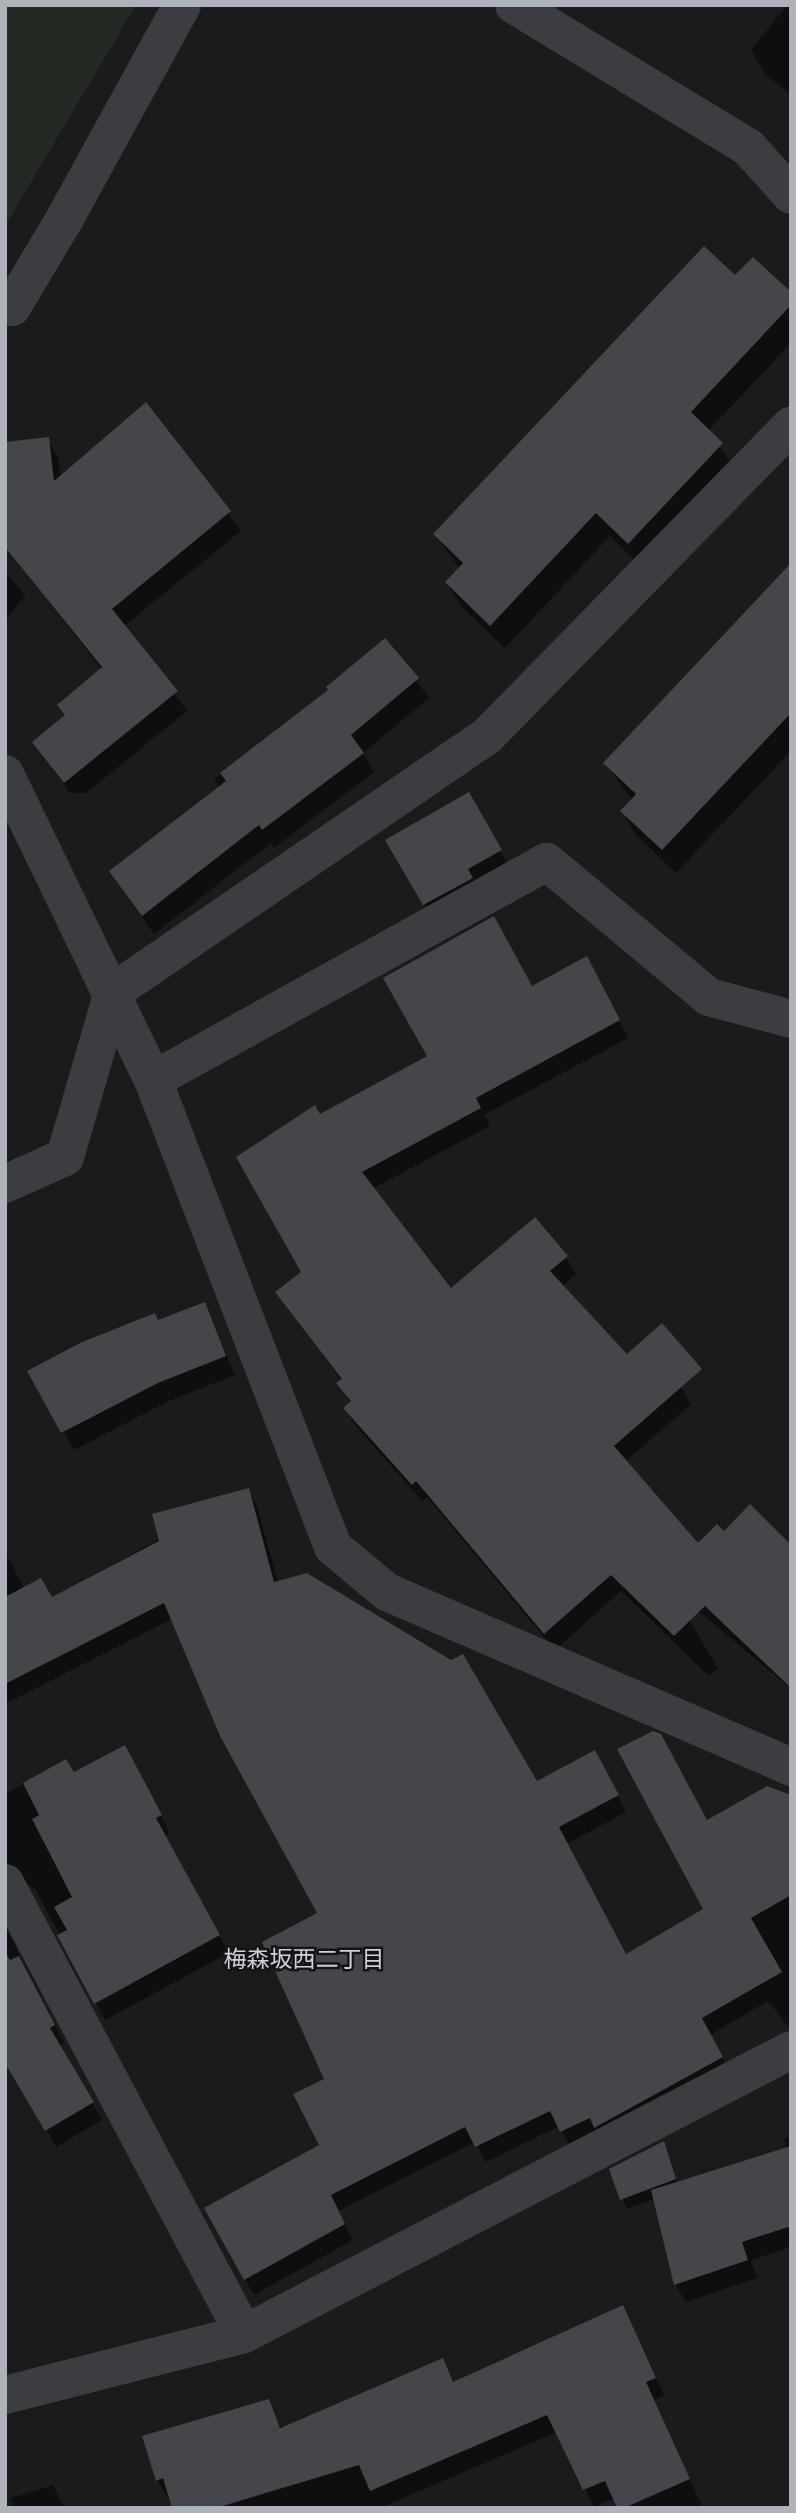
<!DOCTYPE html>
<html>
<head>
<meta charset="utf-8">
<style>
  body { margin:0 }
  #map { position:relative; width:796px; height:2513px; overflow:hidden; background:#1b1a1d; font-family:"Fira Sans","Noto Sans JP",sans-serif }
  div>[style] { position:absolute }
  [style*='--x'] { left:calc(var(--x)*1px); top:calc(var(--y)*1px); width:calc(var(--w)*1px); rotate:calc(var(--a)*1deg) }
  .green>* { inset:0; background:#232a24 }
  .shadow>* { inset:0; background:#0007; transform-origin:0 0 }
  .building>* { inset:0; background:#454649 }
  .minor>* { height:38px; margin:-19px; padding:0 19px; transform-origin:19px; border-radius:19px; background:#3c3d41 }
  span { translate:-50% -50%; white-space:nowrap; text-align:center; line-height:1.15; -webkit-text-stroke:5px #151518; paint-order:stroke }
  .neighbourhood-label { font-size:23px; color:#cfd1d7 }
  .frame { position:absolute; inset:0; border:7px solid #aeb2bb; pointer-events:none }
</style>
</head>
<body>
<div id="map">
  <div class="green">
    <i style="clip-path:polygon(5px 5px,136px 5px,5px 226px)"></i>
  </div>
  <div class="shadow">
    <i style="clip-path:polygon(787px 5px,791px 5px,791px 95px,765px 74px,751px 50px)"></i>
    <i style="clip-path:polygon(735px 278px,791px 294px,791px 343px,708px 431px,735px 468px,642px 567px,610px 536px,505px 648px,461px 606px,447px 583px,460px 569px,435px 535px)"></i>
    <i style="clip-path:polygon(146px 404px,241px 531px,124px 626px,187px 711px,86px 793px,70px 793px,34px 743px,66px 717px,59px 705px,102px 670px,5px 546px,48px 439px,58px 458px,61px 478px)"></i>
    <i style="clip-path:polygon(791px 566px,791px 751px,676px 873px,636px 835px,622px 811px,632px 800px,605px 763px)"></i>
    <i style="clip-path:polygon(5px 572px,25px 595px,5px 622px)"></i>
    <i style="clip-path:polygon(385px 640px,429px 698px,363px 753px,374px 772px,274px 848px,271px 843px,154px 934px,111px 872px,220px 788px,214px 779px,330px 691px)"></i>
    <i style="left:468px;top:795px;width:86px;height:92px;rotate:60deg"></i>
    <i style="clip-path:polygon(596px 975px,628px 1038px,484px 1115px,490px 1126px,372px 1189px,450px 1291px,566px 1257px,576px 1274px,562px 1286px,626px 1357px,681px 1387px,691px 1404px,625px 1462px,697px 1546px,724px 1534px,791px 1547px,791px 1689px,671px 1588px,718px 1669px,709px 1676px,621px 1591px,555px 1650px,427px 1497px,422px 1501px,355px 1425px,345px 1408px,351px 1403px,339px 1383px,342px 1381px,277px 1292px,303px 1272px,319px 1116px,430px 1057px,532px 988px)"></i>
    <i style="clip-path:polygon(204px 1304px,235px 1375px,169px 1401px,74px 1450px,30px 1371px)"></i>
    <i style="clip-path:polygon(248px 1490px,257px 1506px,278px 1582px,536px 1783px,603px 1768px,626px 1812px,567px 1844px,626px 1956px,705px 1910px,707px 1822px,791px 1797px,791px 2030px,768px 2001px,710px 2035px,731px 2073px,571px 2147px,559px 2126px,486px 2162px,475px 2142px,338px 2211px,353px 2240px,254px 2295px,245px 2279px,321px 2145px,326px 2080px,319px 1913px,172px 1619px,5px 1704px,5px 1551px,24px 1588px,51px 1599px)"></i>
    <i style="clip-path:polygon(66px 1761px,73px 1774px,135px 1765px,170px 1833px,164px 1836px,229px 1953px,105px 2020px,35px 1889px,18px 1878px,5px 1880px,5px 1794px)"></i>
    <i style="clip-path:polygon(5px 1926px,64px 2043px,59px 2046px,102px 2120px,56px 2147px,5px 2055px)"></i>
    <i style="clip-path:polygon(791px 2137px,791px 2247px,751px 2260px,757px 2278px,686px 2302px,675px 2284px,654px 2199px,627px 2209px,611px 2170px,663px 2143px,678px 2184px,787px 2149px,784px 2139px)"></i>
    <i style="clip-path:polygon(623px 2307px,664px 2395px,654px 2400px,703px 2508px,619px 2508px,615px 2498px,594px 2507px,557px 2432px,380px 2508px,174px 2508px,157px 2480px,268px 2401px,282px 2429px,442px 2360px,455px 2384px)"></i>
    <i style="clip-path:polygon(53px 2485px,64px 2508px,5px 2508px,13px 2505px,11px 2498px)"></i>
  </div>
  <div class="building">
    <i style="clip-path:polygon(704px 246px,735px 275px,753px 257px,791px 292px,791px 305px,691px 412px,723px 443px,628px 544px,596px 513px,490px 626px,445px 582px,463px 563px,433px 534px)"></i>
    <i style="clip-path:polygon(146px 402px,231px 511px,112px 609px,178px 691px,64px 783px,32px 742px,65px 715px,57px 705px,102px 667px,5px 547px,5px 442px,49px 437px,54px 481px)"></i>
    <i style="clip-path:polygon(791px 563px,791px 713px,662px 850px,620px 811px,636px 794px,603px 763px)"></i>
    <i style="clip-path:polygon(385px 638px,419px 678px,351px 735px,364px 753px,262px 830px,259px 825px,142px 916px,109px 871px,226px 781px,220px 773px,328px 690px,326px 687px)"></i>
    <i style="clip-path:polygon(469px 792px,502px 850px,468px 869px,473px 878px,423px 905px,385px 840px)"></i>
    <i style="clip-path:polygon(494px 916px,532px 986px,587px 956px,620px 1020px,476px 1098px,481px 1108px,362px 1172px,451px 1288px,535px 1217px,568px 1256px,550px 1271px,627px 1354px,662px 1323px,702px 1369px,614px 1446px,698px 1543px,717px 1524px,724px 1531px,750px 1504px,791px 1545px,791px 1688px,705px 1606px,674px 1636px,611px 1575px,544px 1634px,416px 1481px,412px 1485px,343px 1408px,351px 1401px,336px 1383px,342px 1379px,275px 1292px,301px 1272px,236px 1157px,315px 1105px,320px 1114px,427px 1056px,383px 978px)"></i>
    <i style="clip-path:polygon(205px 1302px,226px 1356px,158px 1383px,61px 1433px,27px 1371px,80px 1343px,155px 1313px,158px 1320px)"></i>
    <i style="clip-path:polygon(249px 1488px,274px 1582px,307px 1573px,451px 1660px,463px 1654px,537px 1781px,595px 1750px,619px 1795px,559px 1827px,626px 1954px,703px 1909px,617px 1749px,653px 1731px,661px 1734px,707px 1820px,767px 1786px,791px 1795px,791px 1895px,751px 1918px,782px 1972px,702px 2018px,723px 2057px,594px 2128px,590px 2118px,560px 2132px,550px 2111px,475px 2147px,465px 2127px,331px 2195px,345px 2224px,244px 2280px,204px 2208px,319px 2145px,293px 2094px,324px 2079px,262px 1942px,317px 1913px,220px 1736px,164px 1603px,5px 1684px,5px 1597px,41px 1578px,52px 1597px,159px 1541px,152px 1514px)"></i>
    <i style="clip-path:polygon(125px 1745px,162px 1815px,156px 1818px,220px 1935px,94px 2004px,57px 1935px,67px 1930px,54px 1907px,72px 1897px,32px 1819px,39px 1815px,23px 1783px,66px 1759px,74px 1772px)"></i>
    <i style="clip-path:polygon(5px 1952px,10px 1960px,19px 1956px,55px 2025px,50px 2028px,94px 2102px,45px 2131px,5px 2063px)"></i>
    <i style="clip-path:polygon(664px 2141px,676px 2179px,620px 2200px,609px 2169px)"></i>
    <i style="clip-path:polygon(791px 2146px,791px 2226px,742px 2242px,748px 2260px,674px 2285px,651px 2190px)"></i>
    <i style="clip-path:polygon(623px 2305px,656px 2378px,646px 2382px,690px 2479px,624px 2508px,617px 2508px,605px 2481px,583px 2490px,547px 2415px,370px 2491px,359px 2465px,216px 2508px,172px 2508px,163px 2478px,156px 2481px,142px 2436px,269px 2399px,280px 2428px,269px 2433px,443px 2358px,453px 2382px)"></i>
  </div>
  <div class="minor">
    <i style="--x:514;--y:5;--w:274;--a:31.3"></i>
    <i style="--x:748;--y:147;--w:64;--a:48.1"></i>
    <i style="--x:5;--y:305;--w:7;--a:16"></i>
    <i style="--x:12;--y:307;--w:104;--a:-59.2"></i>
    <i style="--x:65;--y:218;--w:243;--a:-61.2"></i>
    <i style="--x:5;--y:774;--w:340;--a:64.2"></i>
    <i style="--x:153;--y:1080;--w:500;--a:68.92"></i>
    <i style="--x:333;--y:1547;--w:70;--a:39.8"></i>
    <i style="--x:387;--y:1592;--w:440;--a:23.4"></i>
    <i style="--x:153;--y:1080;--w:450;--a:-29"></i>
    <i style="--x:547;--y:862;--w:211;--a:39.8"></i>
    <i style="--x:709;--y:997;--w:85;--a:15"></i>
    <i style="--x:5;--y:1184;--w:66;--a:-24.2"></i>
    <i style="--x:65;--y:1157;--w:172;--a:-73.8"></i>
    <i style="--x:113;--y:992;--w:452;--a:-34.4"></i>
    <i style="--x:486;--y:737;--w:436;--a:-45.6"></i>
    <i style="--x:5;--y:1883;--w:510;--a:62.08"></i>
    <i style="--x:5;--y:2395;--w:247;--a:-14.3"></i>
    <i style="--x:244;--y:2334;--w:616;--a:-27.44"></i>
  </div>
  <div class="neighbourhood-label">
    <span style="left:304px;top:1959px">梅森坂西二丁目</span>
  </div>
  <div class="frame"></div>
</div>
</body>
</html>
